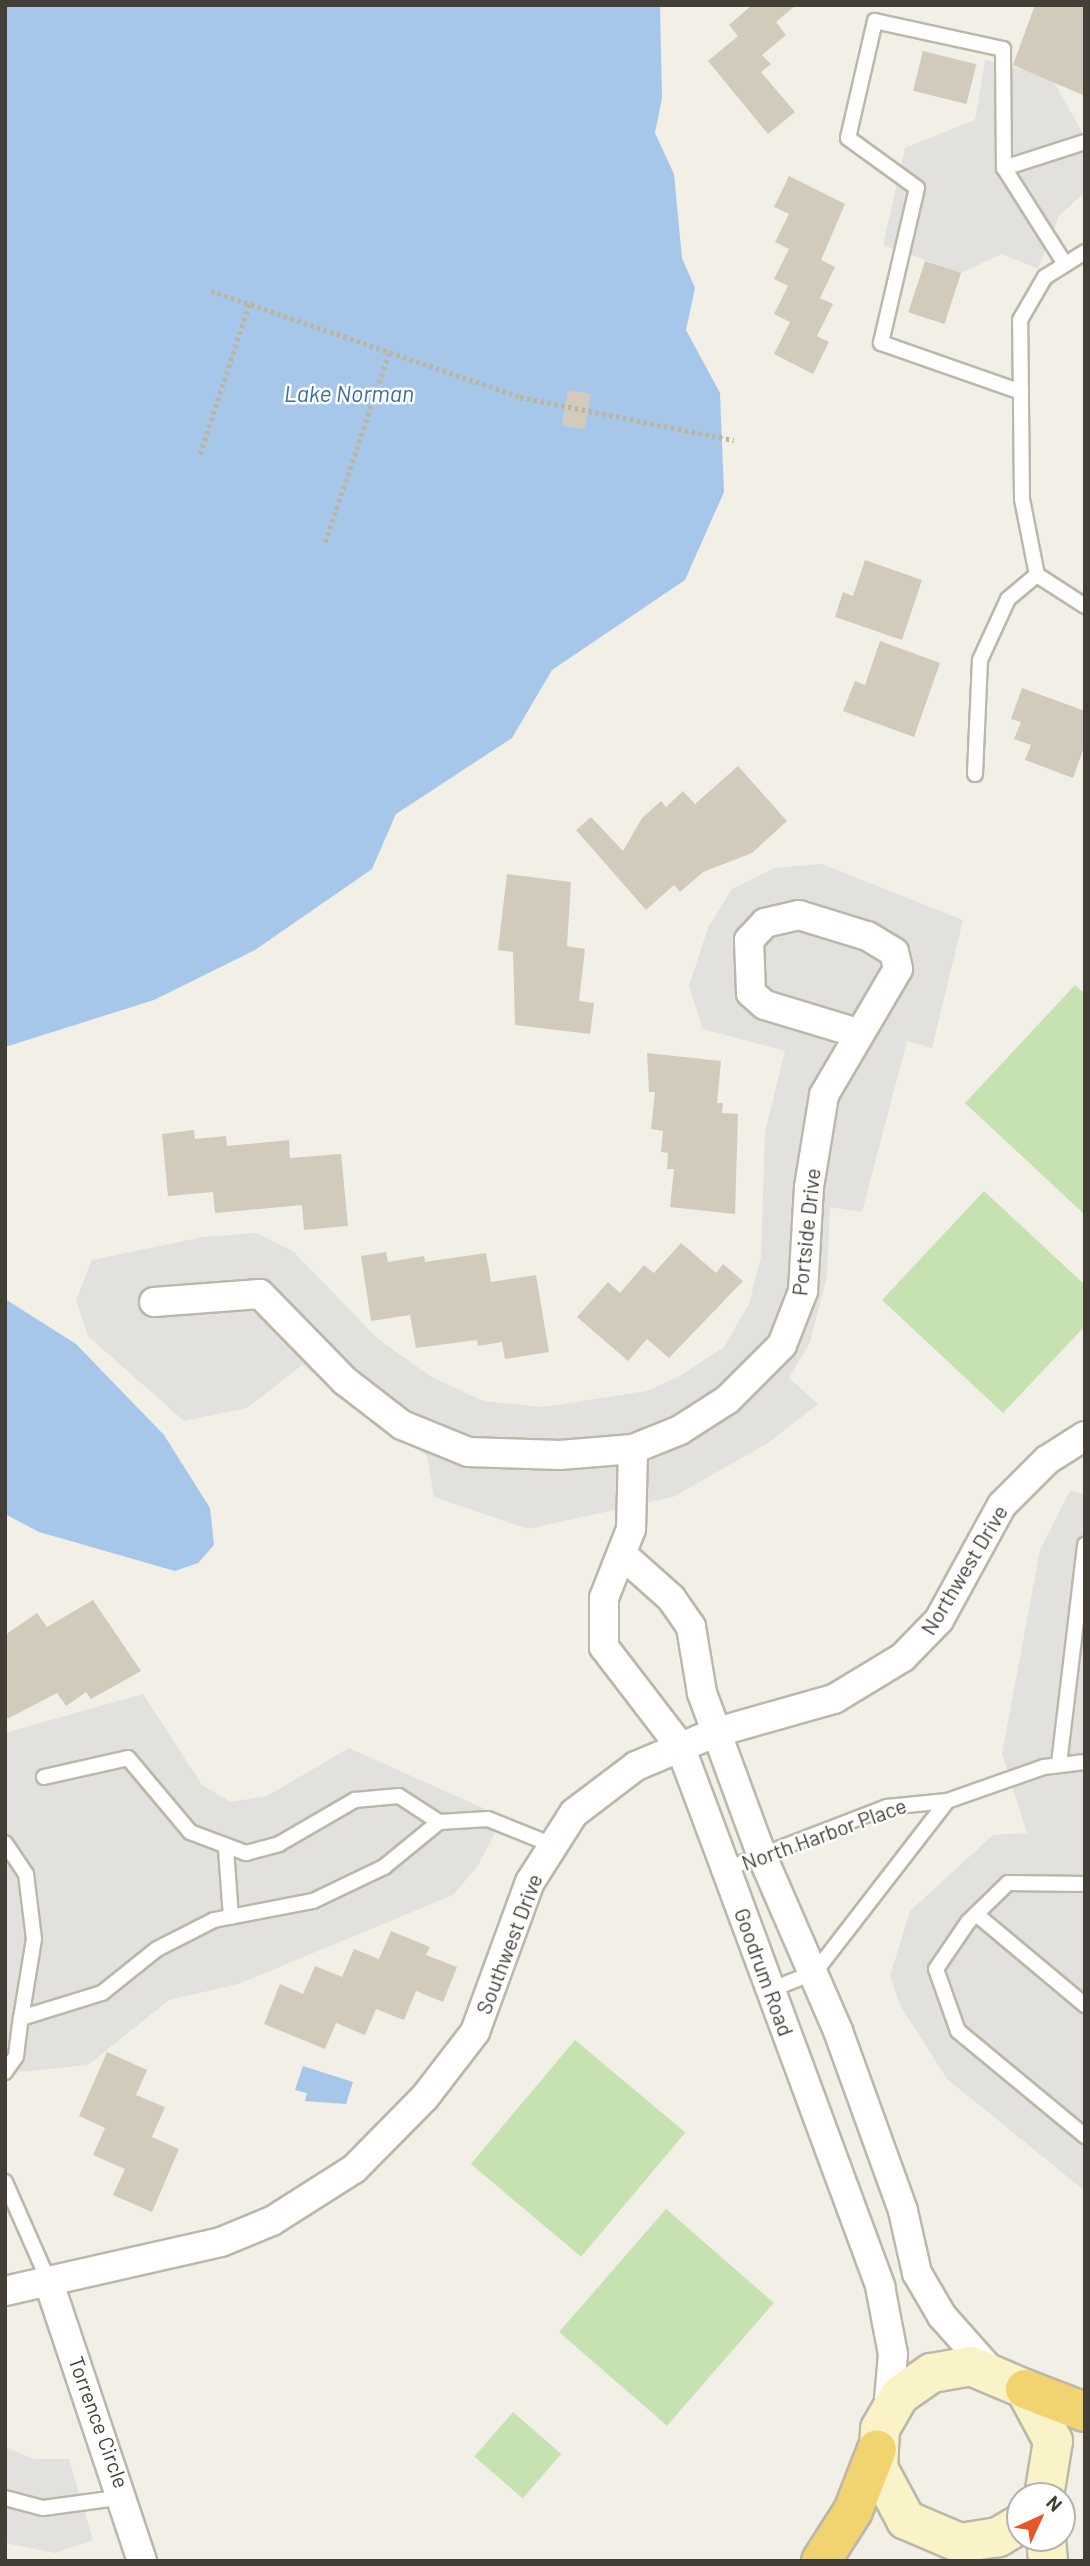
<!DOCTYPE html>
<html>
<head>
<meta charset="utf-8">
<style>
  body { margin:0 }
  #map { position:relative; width:1090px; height:2566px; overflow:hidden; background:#f1efe6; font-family:Barlow,sans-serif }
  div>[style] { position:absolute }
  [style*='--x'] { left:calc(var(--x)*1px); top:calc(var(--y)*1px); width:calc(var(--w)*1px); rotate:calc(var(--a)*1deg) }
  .green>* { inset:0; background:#c7e2b1; transform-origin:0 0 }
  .parking>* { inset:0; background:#e2e1dd }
  .water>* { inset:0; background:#a6c7e9 }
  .building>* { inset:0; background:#d2cbbc; transform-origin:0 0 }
  .path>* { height:4.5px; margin-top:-2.25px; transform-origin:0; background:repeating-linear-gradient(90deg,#bcb49c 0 3.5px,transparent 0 7px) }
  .roads { filter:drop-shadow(2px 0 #bcb7a9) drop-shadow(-2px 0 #bcb7a9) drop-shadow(0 2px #bcb7a9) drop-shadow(0 -2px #bcb7a9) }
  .service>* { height:14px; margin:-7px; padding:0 7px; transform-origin:7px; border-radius:7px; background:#fff }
  .minor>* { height:28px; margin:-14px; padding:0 14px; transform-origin:14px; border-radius:14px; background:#fff }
  .secondary>* { height:38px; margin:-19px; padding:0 19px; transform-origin:19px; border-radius:19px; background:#faf3c7 }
  .motorway>* { height:38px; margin:-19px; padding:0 19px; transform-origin:19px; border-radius:19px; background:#f1d370 }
  span { translate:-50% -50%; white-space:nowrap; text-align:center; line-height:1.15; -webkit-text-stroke:5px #fff; paint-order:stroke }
  .street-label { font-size:21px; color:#433f36 }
  .water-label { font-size:23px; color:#386ca6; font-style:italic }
  .frame { position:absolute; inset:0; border:7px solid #433f36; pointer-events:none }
  .north { position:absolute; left:1006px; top:2482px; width:70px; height:70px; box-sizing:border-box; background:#fff; border:2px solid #b4b2af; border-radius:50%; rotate:45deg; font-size:19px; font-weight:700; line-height:28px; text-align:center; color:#433f36 }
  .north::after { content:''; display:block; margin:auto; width:24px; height:32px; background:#e85726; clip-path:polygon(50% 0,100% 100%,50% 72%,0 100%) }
</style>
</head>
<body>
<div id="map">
  <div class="green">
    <i style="clip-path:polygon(1075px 985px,1085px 994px,1085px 1215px,965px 1103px)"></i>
    <i style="clip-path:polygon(984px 1191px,1085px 1285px,1085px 1326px,1003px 1413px,882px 1300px)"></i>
    <i style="left:575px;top:2040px;width:144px;height:162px;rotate:40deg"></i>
    <i style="left:666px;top:2209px;width:143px;height:163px;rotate:41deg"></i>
    <i style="left:513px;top:2412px;width:64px;height:59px;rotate:41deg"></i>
  </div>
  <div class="parking">
    <i style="clip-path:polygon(985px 60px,1051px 77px,1085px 137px,1085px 192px,1059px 216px,1038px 269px,1002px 254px,961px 273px,883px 245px,905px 148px,975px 120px)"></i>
    <i style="clip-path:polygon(822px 864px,963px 920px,932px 1048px,907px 1041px,862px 1212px,830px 1207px,827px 1276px,810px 1342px,789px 1378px,818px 1404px,768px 1443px,673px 1497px,528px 1529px,434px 1497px,427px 1456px,302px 1365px,247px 1408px,184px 1421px,88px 1336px,76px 1300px,92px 1260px,203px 1237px,257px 1233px,294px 1252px,378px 1339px,430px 1376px,483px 1401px,543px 1407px,647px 1391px,678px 1377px,724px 1347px,749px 1304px,761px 1257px,765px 1132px,785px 1051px,703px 1029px,689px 986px,708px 928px,732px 889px,775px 868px)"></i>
    <i style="clip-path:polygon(1070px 1491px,1085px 1494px,1085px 2191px,947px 2079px,900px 2005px,890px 1976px,910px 1911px,993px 1835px,1027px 1833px,1002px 1754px,1040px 1550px)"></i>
    <i style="clip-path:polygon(143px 1694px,202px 1785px,231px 1802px,267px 1796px,349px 1748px,503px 1817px,477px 1867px,453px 1895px,238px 1984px,169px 2000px,88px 2065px,21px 2072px,5px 2062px,5px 1733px)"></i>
    <i style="clip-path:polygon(5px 2447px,34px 2459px,69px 2459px,93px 2540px,55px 2553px,5px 2543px)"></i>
  </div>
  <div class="water">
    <i style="clip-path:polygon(5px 5px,660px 5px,662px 98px,655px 133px,674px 174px,682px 258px,695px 288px,686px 330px,720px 393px,724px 492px,685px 580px,552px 670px,512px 738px,396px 814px,372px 869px,255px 950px,154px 1000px,5px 1047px)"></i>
    <i style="clip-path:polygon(5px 1299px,76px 1344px,164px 1435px,210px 1508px,214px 1545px,198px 1563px,175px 1571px,39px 1532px,5px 1514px)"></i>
    <i style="clip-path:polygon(303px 2066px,353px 2082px,346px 2104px,305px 2101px,307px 2093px,295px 2090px)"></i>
  </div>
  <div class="building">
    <i style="clip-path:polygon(752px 5px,796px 5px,776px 22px,786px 35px,762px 55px,771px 64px,761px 72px,795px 112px,768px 134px,708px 61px,738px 36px,729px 25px)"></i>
    <i style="clip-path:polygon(1035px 5px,1085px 5px,1085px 96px,1013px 65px)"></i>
    <i style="left:923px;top:51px;width:55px;height:41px;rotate:14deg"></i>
    <i style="clip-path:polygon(789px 176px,845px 204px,821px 260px,835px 267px,820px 298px,833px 304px,817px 336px,829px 342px,813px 374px,774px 354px,790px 322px,774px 314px,788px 286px,774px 279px,789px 249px,775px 242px,789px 214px,774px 207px)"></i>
    <i style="left:925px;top:261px;width:38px;height:54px;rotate:18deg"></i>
    <i style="left:568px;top:390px;width:23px;height:36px;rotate:10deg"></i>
    <i style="clip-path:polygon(865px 560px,922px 580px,902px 640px,835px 617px,843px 592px,853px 596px)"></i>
    <i style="clip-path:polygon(880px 641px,940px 663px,914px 737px,843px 711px,855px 681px,865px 685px)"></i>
    <i style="clip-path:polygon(1022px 688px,1085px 711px,1085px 745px,1073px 778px,1025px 760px,1031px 745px,1014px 739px,1021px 722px,1011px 719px)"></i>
    <i style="clip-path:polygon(738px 766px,787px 821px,752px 853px,703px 872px,680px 892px,674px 885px,646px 910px,576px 830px,591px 817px,623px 851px,642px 818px,661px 801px,666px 807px,683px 791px,695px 804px)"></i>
    <i style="clip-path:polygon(507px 874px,571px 882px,567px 946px,585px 949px,579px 1001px,594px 1003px,590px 1034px,515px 1025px,513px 952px,498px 950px)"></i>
    <i style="clip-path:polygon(647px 1053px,721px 1061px,717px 1103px,723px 1103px,722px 1113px,738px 1114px,735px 1214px,670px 1207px,674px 1169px,667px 1169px,668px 1153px,661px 1152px,663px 1131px,651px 1129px,655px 1092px,649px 1092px)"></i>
    <i style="clip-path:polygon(194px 1130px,195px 1139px,226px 1136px,227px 1146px,289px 1140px,290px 1158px,341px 1154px,348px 1226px,304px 1230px,302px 1205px,215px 1213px,213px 1192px,168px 1196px,162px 1134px)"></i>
    <i style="clip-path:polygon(681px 1243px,716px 1273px,723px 1264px,743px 1281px,669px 1358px,647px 1339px,628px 1361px,577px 1317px,608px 1282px,620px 1293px,644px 1265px,654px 1273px)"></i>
    <i style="clip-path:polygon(386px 1252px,388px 1262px,424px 1256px,425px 1262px,486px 1253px,491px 1282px,536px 1275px,549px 1352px,505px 1359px,502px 1342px,478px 1346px,477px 1340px,416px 1348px,410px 1315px,371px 1321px,361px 1256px)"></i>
    <i style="clip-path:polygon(93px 1600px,141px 1671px,91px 1699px,86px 1692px,66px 1706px,57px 1693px,5px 1720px,5px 1635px,37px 1613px,47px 1627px)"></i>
    <i style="clip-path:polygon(391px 1931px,430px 1947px,426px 1955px,457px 1967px,443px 2002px,416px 1991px,404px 2020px,376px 2009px,365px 2035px,336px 2023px,325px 2049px,264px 2024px,280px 1984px,303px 1994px,315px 1966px,342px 1977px,354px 1949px,379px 1959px)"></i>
    <i style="clip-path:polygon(107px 2052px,147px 2070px,136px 2095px,165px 2107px,152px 2137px,179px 2149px,152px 2212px,113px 2195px,125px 2169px,93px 2155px,105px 2128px,79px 2116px)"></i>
  </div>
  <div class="path">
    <i style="--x:211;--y:291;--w:327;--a:18.9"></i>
    <i style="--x:520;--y:397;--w:218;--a:11.4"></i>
    <i style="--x:200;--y:454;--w:158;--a:-71.9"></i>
    <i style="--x:325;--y:542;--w:200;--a:-71.3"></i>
  </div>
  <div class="roads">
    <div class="service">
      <i style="--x:1004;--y:168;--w:119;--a:-90.5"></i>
      <i style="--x:1003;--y:49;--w:131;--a:-167.7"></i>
      <i style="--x:875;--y:21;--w:120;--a:103"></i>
      <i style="--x:848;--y:138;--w:85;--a:35.9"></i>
      <i style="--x:917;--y:188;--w:159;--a:103.1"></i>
      <i style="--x:881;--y:343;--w:148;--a:19.3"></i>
      <i style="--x:1065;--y:264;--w:114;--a:-122.4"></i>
      <i style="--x:1004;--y:168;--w:85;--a:-17.8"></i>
      <i style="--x:1037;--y:575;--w:77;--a:-101.2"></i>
      <i style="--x:1022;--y:499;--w:179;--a:-90.6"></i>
      <i style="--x:1020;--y:320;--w:50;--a:-59.8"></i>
      <i style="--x:1045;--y:277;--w:47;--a:-32"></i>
      <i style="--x:975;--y:774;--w:114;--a:-87.5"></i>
      <i style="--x:980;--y:660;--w:67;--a:-65.3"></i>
      <i style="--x:1008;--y:599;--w:38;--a:-40"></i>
      <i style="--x:1037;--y:575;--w:57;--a:32.9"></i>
      <i style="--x:1059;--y:1764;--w:221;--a:-83.2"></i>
      <i style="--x:44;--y:1777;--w:86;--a:-12.7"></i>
      <i style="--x:128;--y:1758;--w:97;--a:50"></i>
      <i style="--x:190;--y:1832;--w:60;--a:20.6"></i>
      <i style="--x:246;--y:1853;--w:34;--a:-15"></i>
      <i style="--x:279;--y:1844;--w:88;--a:-30.1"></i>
      <i style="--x:355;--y:1800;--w:44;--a:-5.2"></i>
      <i style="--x:399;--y:1796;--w:48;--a:33"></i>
      <i style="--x:5;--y:1843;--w:37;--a:56"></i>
      <i style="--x:26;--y:1874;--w:65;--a:83"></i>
      <i style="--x:34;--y:1939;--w:80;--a:99.3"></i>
      <i style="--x:226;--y:1849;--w:68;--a:85.8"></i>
      <i style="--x:726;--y:1869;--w:173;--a:-21.1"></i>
      <i style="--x:887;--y:1807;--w:60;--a:-5.7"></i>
      <i style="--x:947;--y:1801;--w:103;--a:-19.3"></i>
      <i style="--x:1044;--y:1767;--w:41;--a:-7"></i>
      <i style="--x:1085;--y:1884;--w:77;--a:-179.3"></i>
      <i style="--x:1008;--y:1883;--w:56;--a:135.7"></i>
      <i style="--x:968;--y:1922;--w:57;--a:124.2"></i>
      <i style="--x:936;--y:1969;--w:66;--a:70.5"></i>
      <i style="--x:958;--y:2031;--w:165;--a:39.6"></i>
      <i style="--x:976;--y:1914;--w:142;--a:39.9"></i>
      <i style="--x:770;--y:1990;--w:48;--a:-21.8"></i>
      <i style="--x:815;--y:1972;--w:216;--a:-52.3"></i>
      <i style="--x:5;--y:2072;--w:19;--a:-55"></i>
      <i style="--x:16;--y:2056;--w:38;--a:-83"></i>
      <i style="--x:21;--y:2018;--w:85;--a:-17.2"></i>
      <i style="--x:102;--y:1993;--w:70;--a:-38.7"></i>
      <i style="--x:157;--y:1949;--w:64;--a:-27"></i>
      <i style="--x:214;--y:1920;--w:101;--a:-10.9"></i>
      <i style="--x:313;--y:1901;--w:79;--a:-25.6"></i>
      <i style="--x:384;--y:1867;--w:71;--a:-39.3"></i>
      <i style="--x:439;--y:1822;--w:49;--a:-3.5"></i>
      <i style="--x:488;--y:1819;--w:67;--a:22"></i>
      <i style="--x:5;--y:2182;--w:111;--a:66.2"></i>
      <i style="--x:5;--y:2498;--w:39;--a:15"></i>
      <i style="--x:43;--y:2508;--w:82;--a:-7.7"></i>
    </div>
    <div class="minor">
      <i style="--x:154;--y:1302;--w:106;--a:-4.3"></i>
      <i style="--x:260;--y:1294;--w:122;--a:45.7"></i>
      <i style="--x:345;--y:1381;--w:72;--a:37.7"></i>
      <i style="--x:402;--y:1425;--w:71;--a:22.2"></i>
      <i style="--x:468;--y:1452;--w:92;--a:1.9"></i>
      <i style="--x:560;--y:1455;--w:73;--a:-4.7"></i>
      <i style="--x:633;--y:1449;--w:51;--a:-22"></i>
      <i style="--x:680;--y:1430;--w:56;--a:-32.6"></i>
      <i style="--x:727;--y:1400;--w:78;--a:-45"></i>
      <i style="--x:782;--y:1345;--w:58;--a:-68.7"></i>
      <i style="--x:803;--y:1291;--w:104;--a:-86.7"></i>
      <i style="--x:809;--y:1187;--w:93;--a:-80.7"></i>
      <i style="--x:824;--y:1095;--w:146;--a:-59.6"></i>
      <i style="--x:898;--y:969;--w:17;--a:-103"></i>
      <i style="--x:894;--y:952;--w:31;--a:-149"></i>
      <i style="--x:867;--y:936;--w:71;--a:-162.8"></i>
      <i style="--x:799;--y:915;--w:35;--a:167"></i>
      <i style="--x:765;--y:923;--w:23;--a:133"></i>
      <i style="--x:749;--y:940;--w:53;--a:87.8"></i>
      <i style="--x:751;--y:993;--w:18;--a:41"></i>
      <i style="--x:765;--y:1005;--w:97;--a:16.8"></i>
      <i style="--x:633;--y:1449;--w:80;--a:91.4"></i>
      <i style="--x:631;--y:1529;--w:74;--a:111.4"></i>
      <i style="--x:604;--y:1598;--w:49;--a:90"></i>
      <i style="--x:604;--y:1647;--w:125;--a:52.5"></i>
      <i style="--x:680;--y:1746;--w:131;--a:69.5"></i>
      <i style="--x:726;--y:1869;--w:445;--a:69.7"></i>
      <i style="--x:880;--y:2286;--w:69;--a:79.2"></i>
      <i style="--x:893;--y:2354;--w:57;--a:95"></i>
      <i style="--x:625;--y:1557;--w:62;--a:41.7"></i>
      <i style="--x:671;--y:1598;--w:35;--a:55"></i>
      <i style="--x:691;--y:1627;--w:67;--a:80.5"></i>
      <i style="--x:702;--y:1693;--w:174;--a:69.8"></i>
      <i style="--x:762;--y:1856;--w:191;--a:66.5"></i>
      <i style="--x:838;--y:2031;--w:191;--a:70.1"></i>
      <i style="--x:903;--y:2211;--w:64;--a:77.3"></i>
      <i style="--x:917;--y:2273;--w:50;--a:59.8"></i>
      <i style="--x:942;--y:2316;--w:72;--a:48.4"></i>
      <i style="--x:50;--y:2286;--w:290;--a:71.5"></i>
      <i style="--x:5;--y:2291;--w:221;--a:-12.8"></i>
      <i style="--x:221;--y:2242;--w:55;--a:-22.4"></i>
      <i style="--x:272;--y:2221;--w:97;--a:-32.4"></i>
      <i style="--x:354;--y:2169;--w:101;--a:-45.4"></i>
      <i style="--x:425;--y:2097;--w:82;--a:-52.4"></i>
      <i style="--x:475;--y:2032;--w:160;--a:-69.9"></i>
      <i style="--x:530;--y:1882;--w:82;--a:-57.5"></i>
      <i style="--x:574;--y:1813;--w:78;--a:-37.2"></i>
      <i style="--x:636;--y:1766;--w:88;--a:-22.8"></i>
      <i style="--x:717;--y:1732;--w:122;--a:-15.8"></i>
      <i style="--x:834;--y:1699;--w:81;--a:-31.3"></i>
      <i style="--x:903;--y:1657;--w:52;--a:-45.8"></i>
      <i style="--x:939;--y:1620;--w:131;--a:-61.3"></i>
      <i style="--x:1002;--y:1505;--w:64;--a:-45"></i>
      <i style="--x:1047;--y:1460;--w:45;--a:-32.3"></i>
    </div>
    <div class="secondary">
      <i style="--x:1020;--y:2524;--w:26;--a:149"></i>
      <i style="--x:998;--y:2537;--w:38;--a:171"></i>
      <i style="--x:960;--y:2543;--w:59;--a:-156.9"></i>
      <i style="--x:906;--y:2520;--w:59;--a:-118.3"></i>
      <i style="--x:878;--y:2468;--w:39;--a:-87"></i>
      <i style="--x:880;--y:2429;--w:39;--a:-60"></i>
      <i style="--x:900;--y:2395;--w:39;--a:-35"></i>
      <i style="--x:932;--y:2373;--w:40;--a:-10"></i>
      <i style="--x:971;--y:2366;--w:59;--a:23.1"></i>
      <i style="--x:1025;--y:2389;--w:59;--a:61.7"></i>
      <i style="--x:1053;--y:2441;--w:56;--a:99.3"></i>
      <i style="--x:1046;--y:2538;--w:23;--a:85"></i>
    </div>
    <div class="motorway">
      <i style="--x:1025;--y:2389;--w:64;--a:21"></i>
      <i style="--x:821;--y:2561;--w:59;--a:-57.4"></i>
      <i style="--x:853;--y:2511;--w:66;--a:-68.8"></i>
    </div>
  </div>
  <div class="street-label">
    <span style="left:806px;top:1232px;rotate:-84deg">Portside Drive</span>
    <span style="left:964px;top:1570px;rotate:-59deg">Northwest Drive</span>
    <span style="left:824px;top:1834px;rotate:-20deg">North Harbor Place</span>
    <span style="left:509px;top:1944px;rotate:-69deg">Southwest Drive</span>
    <span style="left:764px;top:1972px;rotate:70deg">Goodrum Road</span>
    <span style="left:99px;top:2422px;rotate:70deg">Torrence Circle</span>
  </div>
  <div class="water-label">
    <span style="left:349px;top:393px">Lake Norman</span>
  </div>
  <div class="frame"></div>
  <div class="north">N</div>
</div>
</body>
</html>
